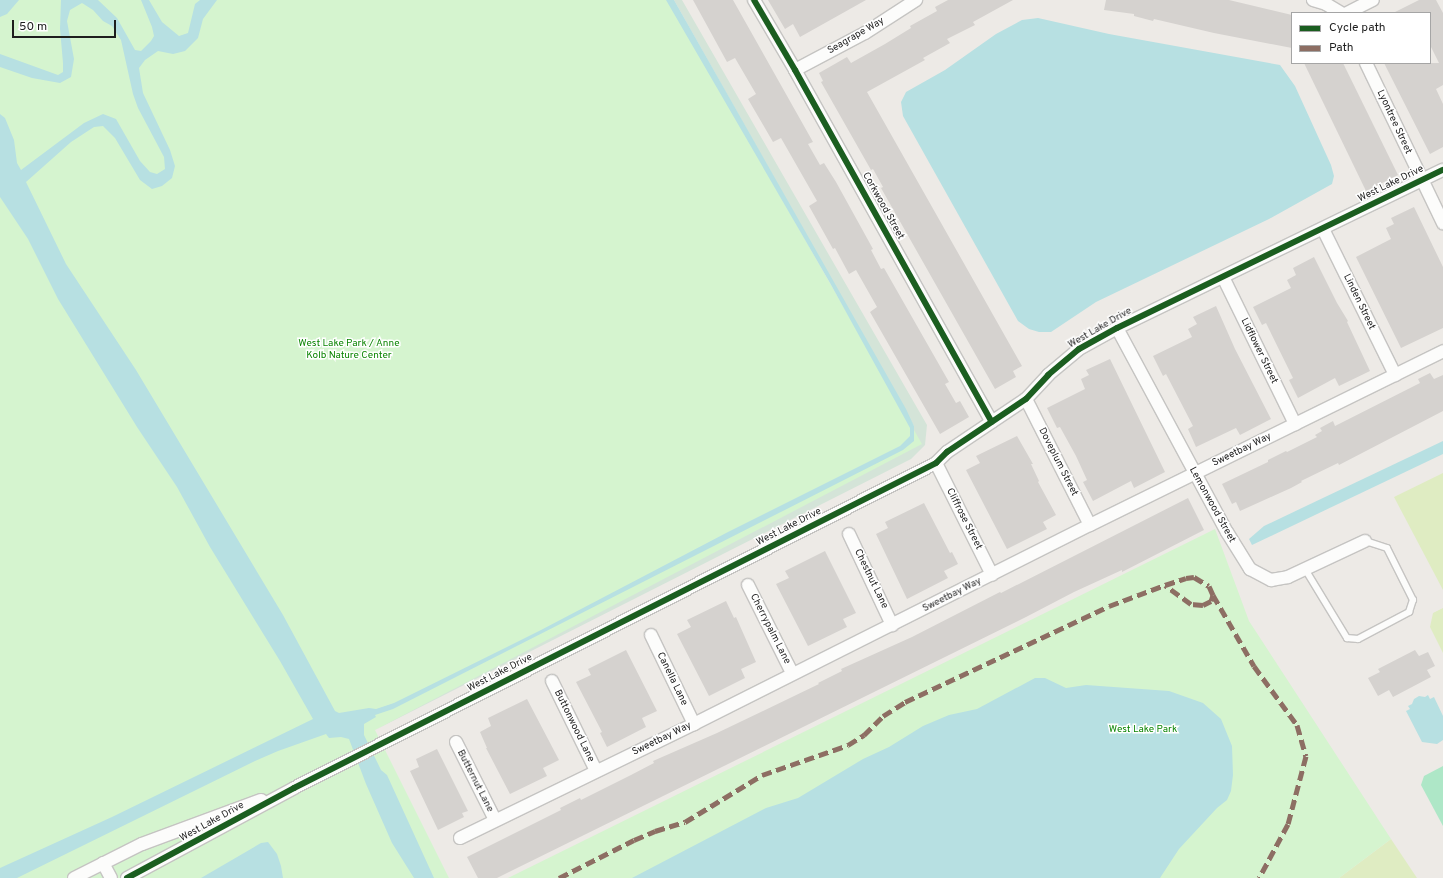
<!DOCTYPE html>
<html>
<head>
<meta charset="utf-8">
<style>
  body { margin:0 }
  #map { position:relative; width:1443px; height:878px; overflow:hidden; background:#edeae6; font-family:Overpass,sans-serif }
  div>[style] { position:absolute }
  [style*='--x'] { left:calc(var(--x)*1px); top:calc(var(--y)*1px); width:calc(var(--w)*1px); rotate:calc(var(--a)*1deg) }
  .grass>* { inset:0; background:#dfecc2 }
  .wetland>* { inset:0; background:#d4e4d8 }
  .park>* { inset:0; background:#d5f4cf }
  .pitch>* { inset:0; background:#aee7c7 }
  .water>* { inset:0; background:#b7e0e2 }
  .building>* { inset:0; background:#d5d2cf }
  .roads { filter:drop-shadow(1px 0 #c5c4c2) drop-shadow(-1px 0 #c5c4c2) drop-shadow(0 1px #c5c4c2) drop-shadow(0 -1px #c5c4c2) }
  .lane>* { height:6px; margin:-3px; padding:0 3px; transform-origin:3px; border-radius:3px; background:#fcfcfb }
  .street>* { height:12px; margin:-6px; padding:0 6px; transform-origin:6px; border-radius:6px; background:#fcfcfb }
  .quiet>* { height:5px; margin-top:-2.5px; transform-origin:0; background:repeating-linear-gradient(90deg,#8d6e63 0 10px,transparent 0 15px) }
  .cycleway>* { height:6px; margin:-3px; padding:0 3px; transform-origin:3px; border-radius:3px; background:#1b5e20 }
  span { translate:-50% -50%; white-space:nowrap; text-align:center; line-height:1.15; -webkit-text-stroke:3px #fff; paint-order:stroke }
  .street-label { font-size:10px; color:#1e1e1e }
  .park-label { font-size:10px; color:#0b8503 }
  .legend { position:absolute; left:1291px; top:12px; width:140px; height:52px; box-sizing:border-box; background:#fff; border:1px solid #a5a5a5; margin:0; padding:5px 7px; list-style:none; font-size:12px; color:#1e1e1e }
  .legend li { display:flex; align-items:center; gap:8px; height:20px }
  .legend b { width:20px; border:1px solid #a5a5a5 }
  .scale { position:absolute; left:12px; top:20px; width:104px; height:18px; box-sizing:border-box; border:2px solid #1e1e1e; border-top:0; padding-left:5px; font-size:12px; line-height:14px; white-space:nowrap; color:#1e1e1e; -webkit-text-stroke:3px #fff; paint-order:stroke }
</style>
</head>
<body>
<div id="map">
  <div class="grass">
    <i style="clip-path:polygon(1443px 473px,1443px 590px,1394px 497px)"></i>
    <i style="clip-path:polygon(1443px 608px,1443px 653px,1430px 627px,1433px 613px)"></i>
    <i style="clip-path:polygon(1391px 839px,1417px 878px,1339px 878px)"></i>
  </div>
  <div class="wetland">
    <i style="clip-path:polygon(674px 0,682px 0,927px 425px,925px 445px,911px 459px,375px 730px,914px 426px)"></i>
  </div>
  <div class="park">
    <i style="clip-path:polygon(0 0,668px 0,922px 444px,375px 730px,449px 878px,0 878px)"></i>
    <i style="clip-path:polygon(1215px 529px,1249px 621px,1391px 839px,1339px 878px,508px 878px)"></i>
  </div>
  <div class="pitch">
    <i style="clip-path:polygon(1443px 766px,1443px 826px,1421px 785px,1424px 776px)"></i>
  </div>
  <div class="water">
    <i style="clip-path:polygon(0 0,19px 0,7px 14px,0 17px)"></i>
    <i style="clip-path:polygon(61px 0,98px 0,117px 18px,135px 50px,141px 51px,151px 41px,154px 36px,152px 27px,141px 0,149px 0,162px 22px,179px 36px,188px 33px,195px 4px,200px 0,217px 0,203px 19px,198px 38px,185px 51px,173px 54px,158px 51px,145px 60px,139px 68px,143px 93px,170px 150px,175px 166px,172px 178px,162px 186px,152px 189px,140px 180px,115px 138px,103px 126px,94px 127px,71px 142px,26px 182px,66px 264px,136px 370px,283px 615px,335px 711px,339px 713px,369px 708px,376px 709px,394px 703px,541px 630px,728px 532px,900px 446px,910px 436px,910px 428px,830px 283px,666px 0,674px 0,906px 409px,914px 426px,914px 441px,903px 450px,393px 709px,375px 715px,376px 717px,364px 724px,364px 735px,381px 770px,387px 775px,434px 878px,414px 878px,392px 843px,366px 784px,349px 739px,341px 737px,329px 738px,326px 734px,278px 751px,255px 761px,17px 878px,0 878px,0 868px,112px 817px,313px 719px,280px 661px,210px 547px,177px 487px,137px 427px,58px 299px,28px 239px,0 197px,0 114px,5px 118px,14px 140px,17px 163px,21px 170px,84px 123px,103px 114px,116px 119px,140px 161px,150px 172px,157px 174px,165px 169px,164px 157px,138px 108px,133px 94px,121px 40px,112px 26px,103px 21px,93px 10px,82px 3px,70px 10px,67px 21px,74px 59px,71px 77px,60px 83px,32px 78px,0 67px,0 54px,58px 75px,63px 72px,63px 63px,60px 29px)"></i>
    <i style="clip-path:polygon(1038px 18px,1109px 34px,1280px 65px,1295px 86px,1331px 165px,1334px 176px,1332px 184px,1269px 219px,1096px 302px,1051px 332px,1039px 332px,1029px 329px,1018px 321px,903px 116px,901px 102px,906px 92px,945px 70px,996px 34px,1022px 20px)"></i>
    <i style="clip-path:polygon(1443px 441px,1443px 454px,1252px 545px,1249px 539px,1264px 526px)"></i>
    <i style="clip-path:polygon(1035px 678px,1045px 678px,1066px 688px,1086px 685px,1169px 691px,1203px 703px,1221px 719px,1232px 746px,1233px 775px,1231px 791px,1227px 800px,1217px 808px,1179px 849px,1160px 878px,632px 878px,766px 808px,798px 798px,863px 759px,889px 747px,923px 726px,949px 715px,977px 709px)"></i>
    <i style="clip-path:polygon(1428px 695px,1430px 699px,1434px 697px,1443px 716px,1443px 740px,1437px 744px,1422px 742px,1406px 711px,1410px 709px,1408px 706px,1412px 704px,1414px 699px,1419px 696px,1425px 697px)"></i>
    <i style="clip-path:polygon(268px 842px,277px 854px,281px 866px,283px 878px,201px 878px,261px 843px)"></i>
  </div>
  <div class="building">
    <i style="clip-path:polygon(693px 0,733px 0,813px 142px,808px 144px,820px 165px,824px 163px,836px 182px,873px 249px,871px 250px,881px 269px,884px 268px,949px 382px,945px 384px,956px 403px,960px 401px,969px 417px,940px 434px,870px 312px,877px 307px,856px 270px,849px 274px,835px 248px,833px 249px,809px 206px,817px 201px,781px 138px,773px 142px,748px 99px,756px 94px,735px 58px,727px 62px)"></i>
    <i style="clip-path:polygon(768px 0,866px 0,800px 37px,793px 24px,785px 29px)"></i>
    <i style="clip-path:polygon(948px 0,1013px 0,973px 22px,975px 25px,947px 39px,950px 43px,923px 58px,925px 60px,867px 92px,1022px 366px,1013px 371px,1016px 377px,995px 389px,881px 188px,883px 187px,873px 169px,871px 170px,821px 82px,823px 81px,819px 73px,847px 57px,851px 63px,885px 44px,911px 28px,910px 26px,937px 11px,935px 7px)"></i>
    <i style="clip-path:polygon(1106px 0,1229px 0,1292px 15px,1292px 48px,1214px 33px,1154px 19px,1153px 21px,1134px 16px,1134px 14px,1104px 10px)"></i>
    <i style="clip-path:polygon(1419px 0,1436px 0,1443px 13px,1443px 85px,1436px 89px,1443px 104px,1443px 147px,1430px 154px,1384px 63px,1439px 63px,1430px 45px,1430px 13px,1393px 13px)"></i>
    <i style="clip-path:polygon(1304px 63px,1343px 63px,1398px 175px,1366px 191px)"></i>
    <i style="clip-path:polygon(1414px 207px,1443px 267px,1443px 328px,1401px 348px,1356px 257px,1391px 239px,1386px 228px,1394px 224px,1391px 218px)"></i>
    <i style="clip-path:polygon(1314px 257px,1337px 303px,1348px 321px,1347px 322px,1370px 371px,1339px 386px,1335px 378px,1298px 398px,1289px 380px,1293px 378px,1266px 323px,1262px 325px,1253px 307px,1291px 288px,1287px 280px,1296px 275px,1293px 268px)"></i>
    <i style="clip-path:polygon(1216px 306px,1235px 349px,1271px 419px,1240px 435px,1236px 428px,1196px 447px,1188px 429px,1193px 426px,1166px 374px,1163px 376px,1153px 356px,1192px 337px,1188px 329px,1197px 324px,1193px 317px)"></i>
    <i style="clip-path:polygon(1110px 359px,1165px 472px,1134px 488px,1131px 481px,1093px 501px,1083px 482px,1087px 480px,1076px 456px,1060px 427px,1057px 428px,1047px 408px,1085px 389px,1081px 379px,1089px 375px,1086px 370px)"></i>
    <i style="clip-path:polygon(1430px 373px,1434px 379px,1443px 375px,1443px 411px,1339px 465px,1338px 463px,1301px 481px,1302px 482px,1291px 488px,1240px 511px,1236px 502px,1232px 504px,1222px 484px,1268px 462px,1268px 460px,1286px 451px,1287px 452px,1317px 437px,1315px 435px,1322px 431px,1320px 428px,1333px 421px,1335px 426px,1420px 383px,1418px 379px)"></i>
    <i style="clip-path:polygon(1017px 436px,1033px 464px,1031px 464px,1039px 481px,1038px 482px,1056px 515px,1043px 522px,1047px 529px,1007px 549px,966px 470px,980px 463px,976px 456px)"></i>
    <i style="clip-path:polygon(1188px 498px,1204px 530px,1122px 572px,1122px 570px,1074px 592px,1026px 617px,497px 878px,478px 878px,467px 857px,561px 810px,560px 808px,580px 798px,581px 800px,631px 775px,654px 763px,653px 761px,717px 733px,819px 684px,818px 683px,842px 671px,841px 669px,912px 637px,1000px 592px,1001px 593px)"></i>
    <i style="clip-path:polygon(924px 503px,950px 553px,952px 552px,958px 564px,944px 571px,948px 578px,907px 599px,876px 534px,888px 528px,885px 522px)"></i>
    <i style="clip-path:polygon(825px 551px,856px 613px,843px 619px,847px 627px,808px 646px,776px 584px,789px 578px,785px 571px)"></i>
    <i style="clip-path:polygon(726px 601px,734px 618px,736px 617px,756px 662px,741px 669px,745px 678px,709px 696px,677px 634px,691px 627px,687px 620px)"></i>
    <i style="clip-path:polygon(626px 650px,657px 711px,642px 718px,646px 727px,607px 747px,600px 733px,602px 732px,576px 682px,591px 675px,588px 669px)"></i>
    <i style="clip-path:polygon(1415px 650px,1419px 656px,1428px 652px,1435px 666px,1427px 670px,1431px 677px,1393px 697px,1389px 690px,1378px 696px,1368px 678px,1380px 672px,1378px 669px)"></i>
    <i style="clip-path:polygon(527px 699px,559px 760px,543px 768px,547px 776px,510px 794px,486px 748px,487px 748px,480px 732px,491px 726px,488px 718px)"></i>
    <i style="clip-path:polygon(437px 749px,468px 811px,462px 813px,464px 817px,438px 830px,410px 771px,419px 767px,416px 759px)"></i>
  </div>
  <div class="roads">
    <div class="lane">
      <i style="--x:1305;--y:569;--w:81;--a:58.7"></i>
      <i style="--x:1347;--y:638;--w:11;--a:5"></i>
      <i style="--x:1358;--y:639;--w:58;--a:-27.9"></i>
      <i style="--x:1409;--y:612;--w:13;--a:-72"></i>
      <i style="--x:1413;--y:600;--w:58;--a:-116.6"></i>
      <i style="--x:1387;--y:548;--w:23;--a:-162"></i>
    </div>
    <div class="street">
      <i style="--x:754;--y:0;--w:81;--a:59.6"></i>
      <i style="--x:795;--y:70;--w:403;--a:60.8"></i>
      <i style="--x:1313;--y:0;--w:14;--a:17"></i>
      <i style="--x:1326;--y:4;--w:17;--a:31"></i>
      <i style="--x:1347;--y:13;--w:29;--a:-27"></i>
      <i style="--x:1366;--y:63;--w:178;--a:64.3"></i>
      <i style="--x:795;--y:70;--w:79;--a:-27.9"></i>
      <i style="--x:865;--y:33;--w:61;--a:-32.9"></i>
      <i style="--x:1323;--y:229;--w:163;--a:63.7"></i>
      <i style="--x:1223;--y:277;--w:164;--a:63.9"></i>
      <i style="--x:1117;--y:328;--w:232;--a:61.7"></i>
      <i style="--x:1227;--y:532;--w:44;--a:58.1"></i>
      <i style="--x:1250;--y:569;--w:24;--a:28"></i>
      <i style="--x:1271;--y:580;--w:17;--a:-10"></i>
      <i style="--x:1288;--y:577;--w:85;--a:-25.1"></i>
      <i style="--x:1026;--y:399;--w:141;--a:63.1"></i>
      <i style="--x:936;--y:463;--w:125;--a:63.4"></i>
      <i style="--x:849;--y:534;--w:101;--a:64.7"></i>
      <i style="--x:748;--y:585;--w:98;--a:63.4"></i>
      <i style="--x:651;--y:635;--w:99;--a:64.2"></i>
      <i style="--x:552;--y:681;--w:100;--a:63.9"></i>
      <i style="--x:456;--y:742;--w:87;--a:63.4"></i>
      <i style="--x:460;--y:838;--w:260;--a:-26"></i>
      <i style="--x:694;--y:724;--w:443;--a:-26.7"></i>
      <i style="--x:1090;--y:525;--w:394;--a:-26.2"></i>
      <i style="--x:103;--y:863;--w:17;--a:62"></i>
      <i style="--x:74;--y:878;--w:76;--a:-26.6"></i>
      <i style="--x:142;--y:844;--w:127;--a:-20.3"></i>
      <i style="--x:127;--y:878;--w:190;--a:-28.3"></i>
      <i style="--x:294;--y:788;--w:720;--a:-26.85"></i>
      <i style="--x:936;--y:463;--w:16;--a:-45"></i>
      <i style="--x:947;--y:452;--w:95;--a:-33.9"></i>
      <i style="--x:1026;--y:399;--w:33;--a:-47"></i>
      <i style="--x:1048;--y:375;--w:40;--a:-40"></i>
      <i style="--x:1079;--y:349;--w:43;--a:-28.9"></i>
      <i style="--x:1117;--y:328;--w:362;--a:-25.9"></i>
    </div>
  </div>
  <div class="quiet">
    <i style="--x:1213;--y:595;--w:82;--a:60"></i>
    <i style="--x:1254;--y:666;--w:73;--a:53.9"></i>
    <i style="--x:1297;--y:725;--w:32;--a:74"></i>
    <i style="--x:1306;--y:756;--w:70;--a:104.8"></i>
    <i style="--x:1288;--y:824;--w:61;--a:118.2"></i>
    <i style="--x:559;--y:878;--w:84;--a:-26.9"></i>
    <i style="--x:634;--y:840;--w:23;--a:-23"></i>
    <i style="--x:655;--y:831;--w:31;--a:-17"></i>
    <i style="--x:685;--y:822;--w:90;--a:-31.4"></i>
    <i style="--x:762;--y:775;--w:91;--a:-19.2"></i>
    <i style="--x:848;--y:745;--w:19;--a:-32"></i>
    <i style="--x:864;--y:735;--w:27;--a:-45"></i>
    <i style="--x:883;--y:716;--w:26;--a:-32"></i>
    <i style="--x:905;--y:702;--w:225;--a:-25.2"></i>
    <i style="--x:1109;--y:606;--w:60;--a:-20.6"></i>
    <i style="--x:1165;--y:585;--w:22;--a:-18"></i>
    <i style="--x:1186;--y:578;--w:8;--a:-7"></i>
    <i style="--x:1194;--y:577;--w:17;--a:31"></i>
    <i style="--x:1209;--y:586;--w:10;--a:66"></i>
    <i style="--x:1213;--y:595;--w:6;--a:108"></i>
    <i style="--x:1211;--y:601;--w:9;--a:153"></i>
    <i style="--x:1203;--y:605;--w:12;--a:-175"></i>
    <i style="--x:1191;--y:604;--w:32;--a:-144"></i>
  </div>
  <div class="cycleway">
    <i style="--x:754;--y:0;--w:81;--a:59.6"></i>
    <i style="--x:795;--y:70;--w:403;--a:60.8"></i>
    <i style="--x:127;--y:878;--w:190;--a:-28.3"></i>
    <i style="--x:294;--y:788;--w:720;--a:-26.85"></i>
    <i style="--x:936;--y:463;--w:16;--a:-45"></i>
    <i style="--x:947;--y:452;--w:95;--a:-33.9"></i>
    <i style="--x:1026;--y:399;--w:33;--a:-47"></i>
    <i style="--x:1048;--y:375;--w:40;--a:-40"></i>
    <i style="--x:1079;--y:349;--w:43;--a:-28.9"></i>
    <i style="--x:1117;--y:328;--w:362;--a:-25.9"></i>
  </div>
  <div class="street-label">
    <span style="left:856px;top:36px;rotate:-30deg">Seagrape Way</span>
    <span style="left:1394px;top:122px;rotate:65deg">Lyontree Street</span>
    <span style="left:1391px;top:184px;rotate:-26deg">West Lake Drive</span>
    <span style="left:883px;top:206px;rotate:61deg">Corkwood Street</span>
    <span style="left:1359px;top:302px;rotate:64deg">Linden Street</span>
    <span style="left:1100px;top:328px;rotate:-30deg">West Lake Drive</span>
    <span style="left:1259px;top:351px;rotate:64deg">Lidflower Street</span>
    <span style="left:1242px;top:450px;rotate:-26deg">Sweetbay Way</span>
    <span style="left:1058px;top:462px;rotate:63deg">Doveplum Street</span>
    <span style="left:1212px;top:505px;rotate:61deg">Lemonwood Street</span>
    <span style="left:964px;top:519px;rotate:63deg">Cliffrose Street</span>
    <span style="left:789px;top:527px;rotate:-27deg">West Lake Drive</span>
    <span style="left:871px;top:579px;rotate:64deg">Chestnut Lane</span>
    <span style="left:952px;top:595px;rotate:-27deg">Sweetbay Way</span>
    <span style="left:770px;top:629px;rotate:63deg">Cherrypalm Lane</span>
    <span style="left:500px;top:673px;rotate:-27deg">West Lake Drive</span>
    <span style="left:672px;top:679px;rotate:64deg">Canella Lane</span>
    <span style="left:574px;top:726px;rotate:64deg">Buttonwood Lane</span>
    <span style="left:662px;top:739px;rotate:-26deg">Sweetbay Way</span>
    <span style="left:475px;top:781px;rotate:63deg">Butternut Lane</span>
    <span style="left:212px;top:822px;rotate:-29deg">West Lake Drive</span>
  </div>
  <div class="park-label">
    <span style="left:349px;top:349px">West Lake Park / Anne<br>Kolb Nature Center</span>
    <span style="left:1143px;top:730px">West Lake Park</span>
  </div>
  <ul class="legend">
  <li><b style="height:5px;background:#1b5e20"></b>Cycle path</li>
  <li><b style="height:5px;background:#8d6e63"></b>Path</li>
  </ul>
  <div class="scale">50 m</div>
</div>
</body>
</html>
